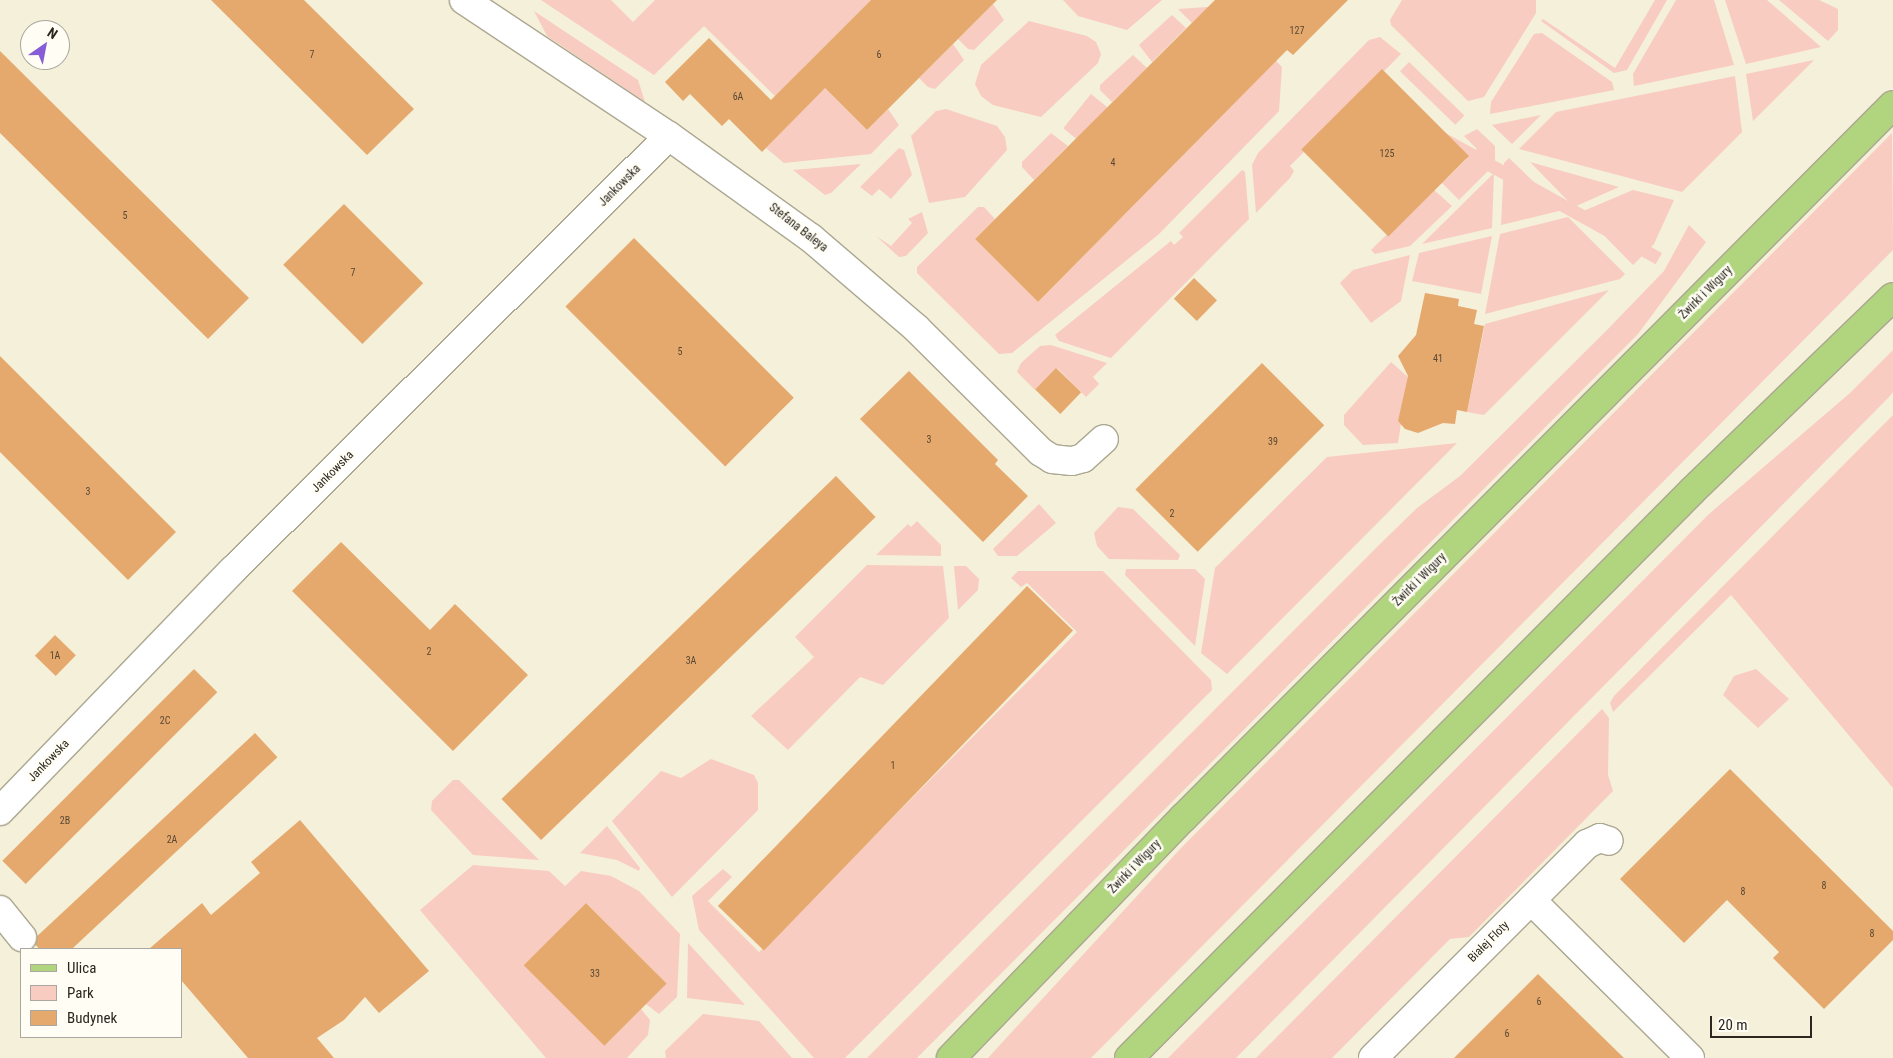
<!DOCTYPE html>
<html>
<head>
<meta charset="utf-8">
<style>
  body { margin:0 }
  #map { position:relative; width:1893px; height:1058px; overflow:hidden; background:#f5f0d9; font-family:"Roboto Condensed",sans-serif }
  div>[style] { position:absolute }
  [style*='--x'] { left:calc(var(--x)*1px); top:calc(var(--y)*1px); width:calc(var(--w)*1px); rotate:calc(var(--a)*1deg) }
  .green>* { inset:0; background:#f8ccc1; transform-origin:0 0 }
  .building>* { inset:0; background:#e5a96e; transform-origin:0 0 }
  .roads { filter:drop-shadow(1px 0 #aba791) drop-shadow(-1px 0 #aba791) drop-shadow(0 1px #aba791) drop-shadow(0 -1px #aba791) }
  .minor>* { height:28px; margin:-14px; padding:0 14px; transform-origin:14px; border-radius:14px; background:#fff }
  .major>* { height:28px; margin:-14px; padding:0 14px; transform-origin:14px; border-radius:14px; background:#b1d47f }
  span { translate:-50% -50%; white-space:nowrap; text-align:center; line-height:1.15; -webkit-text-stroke:5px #fffdf4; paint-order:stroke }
  .number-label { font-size:10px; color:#584833 }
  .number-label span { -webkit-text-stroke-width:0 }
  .street-label { font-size:12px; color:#29271f }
  .legend { position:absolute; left:20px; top:948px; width:162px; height:90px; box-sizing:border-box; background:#fffdf4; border:1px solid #a9a79f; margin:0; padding:6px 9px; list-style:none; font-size:15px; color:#29271f }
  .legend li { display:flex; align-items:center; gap:10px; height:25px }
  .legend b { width:25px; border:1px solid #a9a79f }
  .north { position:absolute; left:20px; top:20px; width:50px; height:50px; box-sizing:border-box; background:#fffdf4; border:1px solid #a9a79f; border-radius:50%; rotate:33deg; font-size:14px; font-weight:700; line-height:20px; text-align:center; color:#29271f }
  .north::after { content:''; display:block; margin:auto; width:18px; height:22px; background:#875dd7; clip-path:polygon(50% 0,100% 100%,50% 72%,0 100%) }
  .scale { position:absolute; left:1710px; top:1016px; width:102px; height:22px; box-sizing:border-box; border:2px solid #29271f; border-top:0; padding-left:6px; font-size:15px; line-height:18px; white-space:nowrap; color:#29271f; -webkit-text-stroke:4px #fffdf4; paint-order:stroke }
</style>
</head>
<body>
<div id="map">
  <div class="green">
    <i style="clip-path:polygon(541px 0,611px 0,633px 22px,655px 0,871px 0,804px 67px,867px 130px,888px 109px,899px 125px,871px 154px,784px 163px,766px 148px,796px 117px,704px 26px,654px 75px)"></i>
    <i style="clip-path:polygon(1063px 0,1162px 0,1127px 30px,1078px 16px)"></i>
    <i style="clip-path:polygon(1402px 0,1536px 0,1536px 13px,1484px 97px,1468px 101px,1391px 25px,1390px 20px)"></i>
    <i style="clip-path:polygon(1655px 0,1667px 0,1627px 70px,1614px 73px,1541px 21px,1543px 19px,1615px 68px)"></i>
    <i style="clip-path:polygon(1676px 0,1714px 0,1734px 65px,1634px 86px,1633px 74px)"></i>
    <i style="clip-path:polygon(1725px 0,1767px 0,1821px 47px,1746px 64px)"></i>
    <i style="clip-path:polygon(1779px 0,1819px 0,1838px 9px,1838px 30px,1828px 41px)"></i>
    <i style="clip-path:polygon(993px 4px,1004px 20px,974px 50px,968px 49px,958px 39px)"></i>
    <i style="clip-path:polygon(1222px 6px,1282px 67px,1279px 111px,1159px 234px,1012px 353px,999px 354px,917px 273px,917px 267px,978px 207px,984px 207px,995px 219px,975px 239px,1038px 302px,1267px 70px,1207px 9px,1192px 23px,1178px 9px)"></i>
    <i style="clip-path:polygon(534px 11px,638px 80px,645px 102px,547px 36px)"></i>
    <i style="clip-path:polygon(1172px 15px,1186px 28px,1152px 62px,1139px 45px)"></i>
    <i style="clip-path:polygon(1029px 21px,1087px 36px,1096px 42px,1101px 54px,1098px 63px,1041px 117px,993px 105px,981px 96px,975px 84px,981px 65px)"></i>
    <i style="clip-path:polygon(1542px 33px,1612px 82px,1614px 90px,1490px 114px,1491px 102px,1534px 34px)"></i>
    <i style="clip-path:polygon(1380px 37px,1401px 54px,1290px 166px,1294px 171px,1290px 178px,1256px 213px,1252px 165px,1258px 153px,1369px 40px)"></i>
    <i style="clip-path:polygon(953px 44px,964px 60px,935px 89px,928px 87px,919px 78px)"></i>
    <i style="clip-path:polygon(1133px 55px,1147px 68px,1112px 102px,1100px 90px,1100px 85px)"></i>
    <i style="clip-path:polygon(1814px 60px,1753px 121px,1746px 74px)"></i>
    <i style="left:1409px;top:62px;width:77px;height:13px;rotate:44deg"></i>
    <i style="clip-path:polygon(1735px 76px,1742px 132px,1682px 192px,1519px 149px,1556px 112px)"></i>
    <i style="left:1091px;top:94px;width:21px;height:44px;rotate:39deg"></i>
    <i style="clip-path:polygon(946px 109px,997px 126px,1005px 137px,1007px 150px,965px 197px,929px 203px,911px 136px,936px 111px)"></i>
    <i style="clip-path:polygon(1541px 115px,1512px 144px,1492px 125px)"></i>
    <i style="clip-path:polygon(1477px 129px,1495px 146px,1495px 164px,1459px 200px,1442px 183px,1477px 149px,1464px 136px)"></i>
    <i style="clip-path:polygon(1051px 133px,1068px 146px,1034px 180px,1022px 167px,1022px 162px)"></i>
    <i style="clip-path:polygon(1892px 133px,1893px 250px,1091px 1058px,988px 1058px,1182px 847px)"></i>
    <i style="clip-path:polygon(899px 148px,904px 150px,912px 175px,891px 199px,879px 189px,872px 196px,860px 187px)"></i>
    <i style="clip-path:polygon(1509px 158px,1563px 210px,1501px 225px,1504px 163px)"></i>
    <i style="clip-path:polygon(1530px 162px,1619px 187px,1574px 207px)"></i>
    <i style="clip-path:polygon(861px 164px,831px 193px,825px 195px,793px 170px)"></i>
    <i style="clip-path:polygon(1242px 170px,1245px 172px,1249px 219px,1111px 358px,1059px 341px,1055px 335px,1171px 241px,1174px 245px,1183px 237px,1179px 233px)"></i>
    <i style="clip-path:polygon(1494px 173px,1492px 228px,1422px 244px)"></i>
    <i style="clip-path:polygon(1433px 189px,1452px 206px,1410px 246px,1375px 254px,1371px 250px)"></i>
    <i style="clip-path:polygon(1633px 190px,1674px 200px,1654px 244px,1633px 265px,1581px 212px)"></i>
    <i style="clip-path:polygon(922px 212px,928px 233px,906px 256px,899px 257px,876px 236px,891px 246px,912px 223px,908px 219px)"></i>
    <i style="clip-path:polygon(1568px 217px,1625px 274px,1620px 279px,1485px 314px,1500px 234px)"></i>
    <i style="clip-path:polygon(1689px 225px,1706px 242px,1638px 334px,917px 1058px,867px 1058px,1378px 546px,1417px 508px,1460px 476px,1606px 331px,1664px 271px)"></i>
    <i style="clip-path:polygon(1492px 236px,1481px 294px,1412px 281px,1419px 253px)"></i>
    <i style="left:1662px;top:253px;width:13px;height:325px;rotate:119deg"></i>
    <i style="clip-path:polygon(1410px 255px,1401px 301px,1371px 323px,1340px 283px,1353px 270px)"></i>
    <i style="clip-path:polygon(1609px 290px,1484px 415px,1467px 412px,1485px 324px)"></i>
    <i style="clip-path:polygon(1051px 345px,1107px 363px,1093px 377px,1099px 384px,1086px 397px,1057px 368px,1035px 390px,1017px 372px,1021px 363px,1040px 346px)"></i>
    <i style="clip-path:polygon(1893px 350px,1893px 392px,1889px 397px,1236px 1058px,1168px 1058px,1709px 514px,1850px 393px)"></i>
    <i style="clip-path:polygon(1391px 362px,1408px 377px,1398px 443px,1363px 445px,1344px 425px,1344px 415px)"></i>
    <i style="clip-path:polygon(1893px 415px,1893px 788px,1731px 595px,1613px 712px,1610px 703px,1614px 696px)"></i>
    <i style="clip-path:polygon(1457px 443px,1227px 674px,1201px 653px,1215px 568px,1327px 457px)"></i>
    <i style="clip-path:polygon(1039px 504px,1056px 523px,1017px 556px,998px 556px,993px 549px)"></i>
    <i style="clip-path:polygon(1118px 507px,1133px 509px,1180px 555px,1178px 560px,1109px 559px,1097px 546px,1094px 533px)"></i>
    <i style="clip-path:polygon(917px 521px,941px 545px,941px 556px,876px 555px,908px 524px,911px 527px)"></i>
    <i style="clip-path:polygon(867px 565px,943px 566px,949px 618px,883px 685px,860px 677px,788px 750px,751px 716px,814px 657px,795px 637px)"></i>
    <i style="clip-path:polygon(954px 566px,966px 566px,979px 579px,978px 590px,958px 610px)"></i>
    <i style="clip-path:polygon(1126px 569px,1195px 569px,1205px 579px,1195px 646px,1125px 575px)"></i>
    <i style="clip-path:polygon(1018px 571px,1103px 571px,1211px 680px,1212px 690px,845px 1058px,814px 1058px,699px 930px,692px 896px,723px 869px,732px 877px,708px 901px,759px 952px,1077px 632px,1027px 583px,1021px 587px,1011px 578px)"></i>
    <i style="clip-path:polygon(1756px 669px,1789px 699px,1758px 728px,1723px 695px,1734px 676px)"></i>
    <i style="clip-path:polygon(1602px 709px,1609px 718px,1608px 775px,1613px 791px,1469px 937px,1450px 939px,1332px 1058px,1256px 1058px)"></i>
    <i style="clip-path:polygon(711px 759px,754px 775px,758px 783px,758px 810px,672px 897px,612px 821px,661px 771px,681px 778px)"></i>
    <i style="clip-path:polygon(453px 780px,459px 780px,539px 860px,473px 855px,431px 810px,432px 801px)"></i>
    <i style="clip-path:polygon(607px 826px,640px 868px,639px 871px,617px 860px,580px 853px)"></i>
    <i style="clip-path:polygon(473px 865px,549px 871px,565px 886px,581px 871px,611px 876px,639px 891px,680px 934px,677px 997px,659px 1014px,646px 1004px,666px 983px,586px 903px,525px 965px,605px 1045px,641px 1009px,650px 1020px,648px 1035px,627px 1058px,546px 1058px,420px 910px)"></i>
    <i style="clip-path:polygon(688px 943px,745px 1005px,687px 998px)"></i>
    <i style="clip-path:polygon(703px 1014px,759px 1021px,792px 1058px,666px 1058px,665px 1051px)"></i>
  </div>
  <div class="building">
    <i style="clip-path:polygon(211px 0,304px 0,414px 109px,367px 155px)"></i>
    <i style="clip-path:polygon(871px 0,997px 0,867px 130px,825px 88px,762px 152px,729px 119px,722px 126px,690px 94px,683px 101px,665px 82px,709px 38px,771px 100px)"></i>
    <i style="clip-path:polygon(1215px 0,1348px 0,1293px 55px,1287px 50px,1038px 302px,975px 239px)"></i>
    <i style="clip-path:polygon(0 51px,249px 298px,208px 339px,0 133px)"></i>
    <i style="left:1382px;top:69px;width:123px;height:114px;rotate:45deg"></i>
    <i style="left:344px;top:204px;width:112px;height:86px;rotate:45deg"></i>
    <i style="left:634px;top:238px;width:226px;height:97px;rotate:45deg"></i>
    <i style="left:1194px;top:278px;width:32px;height:29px;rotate:44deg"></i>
    <i style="clip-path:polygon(1425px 293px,1459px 299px,1458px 306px,1477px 310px,1474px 324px,1484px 326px,1467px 412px,1457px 410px,1455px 424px,1443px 423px,1418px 433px,1405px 429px,1398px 421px,1408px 376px,1398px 356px,1416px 335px)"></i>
    <i style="clip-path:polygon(0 356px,176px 532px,128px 580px,0 452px)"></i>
    <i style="left:1262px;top:363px;width:88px;height:179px;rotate:45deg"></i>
    <i style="left:1056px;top:368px;width:35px;height:30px;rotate:44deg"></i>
    <i style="clip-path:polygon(909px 371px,998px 460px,995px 464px,1028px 496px,983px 542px,860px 419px)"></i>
    <i style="left:836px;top:476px;width:57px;height:465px;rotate:46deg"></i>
    <i style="clip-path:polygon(341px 542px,430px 630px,455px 604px,528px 675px,453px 751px,292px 591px)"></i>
    <i style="left:1027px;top:586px;width:64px;height:445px;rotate:44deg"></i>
    <i style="left:55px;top:635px;width:29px;height:29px;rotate:44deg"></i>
    <i style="left:194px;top:669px;width:33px;height:271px;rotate:45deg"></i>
    <i style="left:255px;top:733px;width:33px;height:305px;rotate:47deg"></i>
    <i style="clip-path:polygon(1730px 769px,1893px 931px,1893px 940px,1824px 1009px,1773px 958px,1779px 952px,1727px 900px,1684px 943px,1620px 879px)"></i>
    <i style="clip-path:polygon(300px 820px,429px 971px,379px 1013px,365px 997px,344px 1020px,317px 1038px,334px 1058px,248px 1058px,181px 980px,181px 949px,149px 949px,202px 903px,211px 915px,260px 873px,251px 862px)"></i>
    <i style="left:586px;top:903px;width:114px;height:88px;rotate:45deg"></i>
    <i style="clip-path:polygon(1538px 974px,1624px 1058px,1454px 1058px)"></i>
  </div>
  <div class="roads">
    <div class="minor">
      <i style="--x:464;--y:0;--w:246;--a:33.6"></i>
      <i style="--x:669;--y:136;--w:175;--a:35.7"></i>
      <i style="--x:811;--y:238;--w:138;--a:40.6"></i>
      <i style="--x:916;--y:328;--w:176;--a:44.8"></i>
      <i style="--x:1041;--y:452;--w:13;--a:32"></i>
      <i style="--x:1052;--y:459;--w:20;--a:6"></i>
      <i style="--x:1072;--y:461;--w:11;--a:-15"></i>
      <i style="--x:1083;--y:458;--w:28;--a:-42"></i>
      <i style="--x:0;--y:811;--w:335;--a:-46"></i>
      <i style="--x:233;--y:570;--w:615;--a:-44.87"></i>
      <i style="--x:1531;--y:900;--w:224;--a:44.8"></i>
      <i style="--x:0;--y:910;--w:35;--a:51"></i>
      <i style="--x:1373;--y:1058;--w:303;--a:-45"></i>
      <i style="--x:1587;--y:844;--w:14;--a:-25"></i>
      <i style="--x:1600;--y:838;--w:9;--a:18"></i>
    </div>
    <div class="major">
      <i style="--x:951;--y:1058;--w:334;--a:-46"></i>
      <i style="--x:1183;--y:818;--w:1006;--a:-45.12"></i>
      <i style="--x:1129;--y:1058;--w:799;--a:-45.2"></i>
      <i style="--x:1692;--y:491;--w:279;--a:-44"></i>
    </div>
  </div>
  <div class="number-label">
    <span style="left:1297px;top:31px">127</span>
    <span style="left:312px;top:55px">7</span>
    <span style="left:879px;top:55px">6</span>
    <span style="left:738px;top:97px">6A</span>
    <span style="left:1387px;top:154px">125</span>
    <span style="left:1113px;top:163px">4</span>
    <span style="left:125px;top:216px">5</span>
    <span style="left:353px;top:273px">7</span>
    <span style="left:680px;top:352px">5</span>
    <span style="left:1438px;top:359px">41</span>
    <span style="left:929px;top:440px">3</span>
    <span style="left:1273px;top:442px">39</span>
    <span style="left:88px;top:492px">3</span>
    <span style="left:1172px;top:514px">2</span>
    <span style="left:429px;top:652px">2</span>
    <span style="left:55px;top:656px">1A</span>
    <span style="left:691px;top:661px">3A</span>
    <span style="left:165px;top:721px">2C</span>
    <span style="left:893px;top:766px">1</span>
    <span style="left:65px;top:821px">2B</span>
    <span style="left:172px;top:840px">2A</span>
    <span style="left:1824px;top:886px">8</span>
    <span style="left:1743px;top:892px">8</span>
    <span style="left:1872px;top:934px">8</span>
    <span style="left:595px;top:974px">33</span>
    <span style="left:1539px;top:1002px">6</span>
    <span style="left:1507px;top:1034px">6</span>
  </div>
  <div class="street-label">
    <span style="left:620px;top:186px;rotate:-45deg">Jankowska</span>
    <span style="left:798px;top:228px;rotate:38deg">Stefana Baleya</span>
    <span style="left:1706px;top:293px;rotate:-45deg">Żwirki i Wigury</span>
    <span style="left:333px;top:472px;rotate:-45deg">Jankowska</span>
    <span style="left:1420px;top:580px;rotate:-45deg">Żwirki i Wigury</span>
    <span style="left:49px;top:761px;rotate:-46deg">Jankowska</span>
    <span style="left:1135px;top:867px;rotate:-46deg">Żwirki i Wigury</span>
    <span style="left:1489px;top:942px;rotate:-45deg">Białej Floty</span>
  </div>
  <ul class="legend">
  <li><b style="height:6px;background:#b1d47f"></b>Ulica</li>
  <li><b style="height:14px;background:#f8ccc1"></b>Park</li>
  <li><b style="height:14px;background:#e5a96e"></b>Budynek</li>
  </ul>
  <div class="north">N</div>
  <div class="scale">20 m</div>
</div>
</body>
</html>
